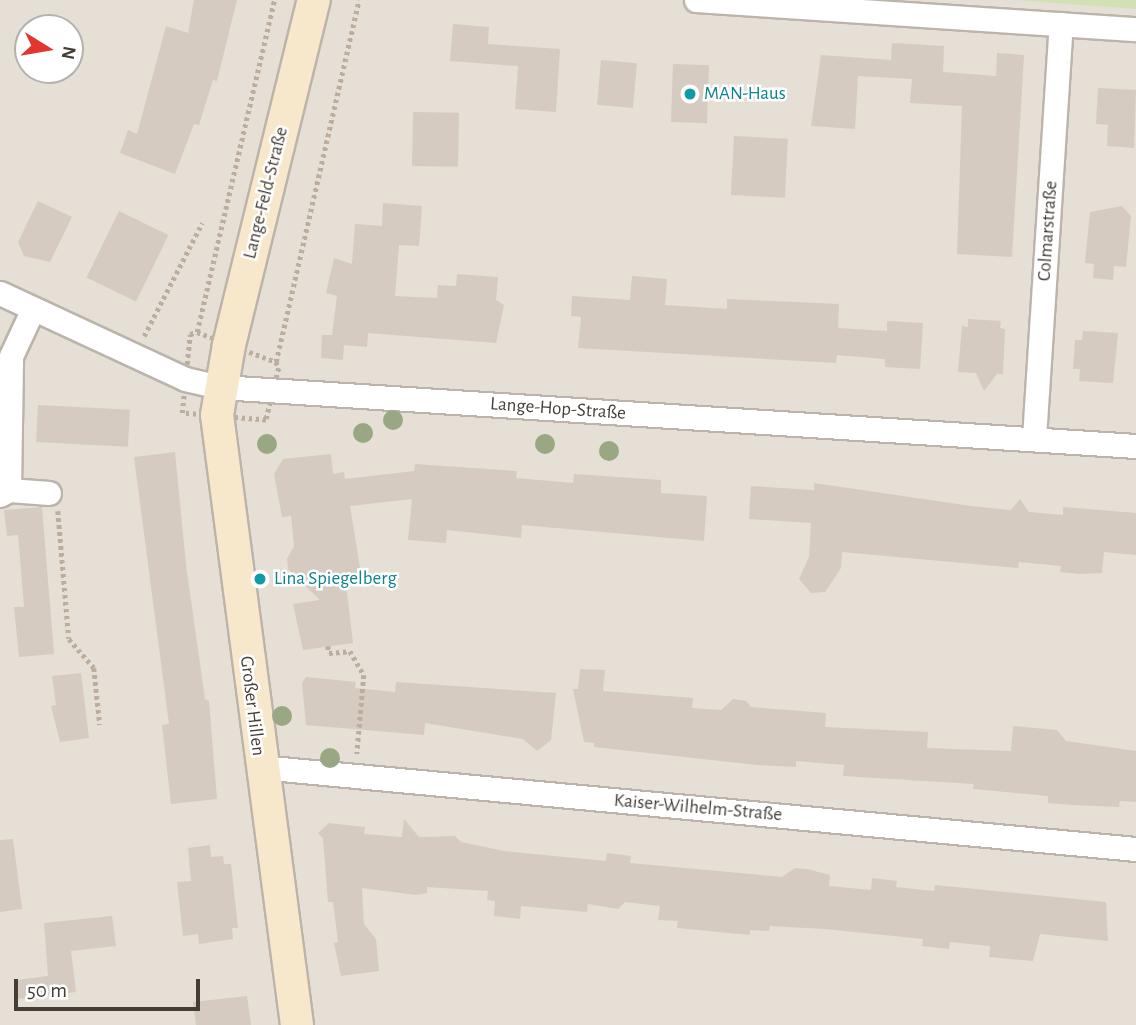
<!DOCTYPE html>
<html>
<head>
<meta charset="utf-8">
<style>
  body { margin:0 }
  #map { position:relative; width:1136px; height:1025px; overflow:hidden; background:#f2eee8; font-family:"Alegreya Sans",sans-serif }
  div>[style] { position:absolute }
  [style*='--x'] { left:calc(var(--x)*1px); top:calc(var(--y)*1px); width:calc(var(--w)*1px); rotate:calc(var(--a)*1deg) }
  .residential>* { inset:0; background:#e5dfd6 }
  .green>* { inset:0; background:#d2e1b5 }
  .building>* { inset:0; background:#d5cbc1; transform-origin:0 0 }
  .path>* { height:4.5px; margin-top:-2.25px; transform-origin:0; background:repeating-linear-gradient(90deg,#bcae9e 0 3.5px,transparent 0 7px) }
  .roads { filter:drop-shadow(2px 0 #bcb4ab) drop-shadow(-2px 0 #bcb4ab) drop-shadow(0 2px #bcb4ab) drop-shadow(0 -2px #bcb4ab) }
  .street>* { height:23px; margin:-11.5px; padding:0 11.5px; transform-origin:11.5px; border-radius:11.5px; background:#fff }
  .secondary>* { height:32px; margin:-16px; padding:0 16px; transform-origin:16px; border-radius:16px; background:#f8e8cb }
  .trees>* { width:20px; height:20px; margin:-10px; border-radius:50%; background:#99a883 }
  .dots>* { width:19px; height:19px; translate:-50% -50%; box-sizing:border-box; border:4px solid #fff; border-radius:50% }
  span { translate:-50% -50%; white-space:nowrap; text-align:center; line-height:1.15; -webkit-text-stroke:5px #fff; paint-order:stroke }
  .culture-label { font-size:19px; color:#0d838f }
  .left { translate:0 -50%; text-align:left }
  .street-label { font-size:19px; color:#443e37 }
  .north { position:absolute; left:14px; top:14px; width:70px; height:70px; box-sizing:border-box; background:#fff; border:2px solid #b4b2af; border-radius:50%; rotate:101deg; font-size:19px; font-weight:700; line-height:28px; text-align:center; color:#443e37 }
  .north::after { content:''; display:block; margin:auto; width:24px; height:32px; background:#e13730; clip-path:polygon(50% 0,100% 100%,50% 72%,0 100%) }
  .scale { position:absolute; left:14px; top:979px; width:186px; height:32px; box-sizing:border-box; border:4px solid #443e37; border-top:0; padding-left:9px; font-size:21px; line-height:24px; white-space:nowrap; color:#443e37; -webkit-text-stroke:5px #fff; paint-order:stroke }
</style>
</head>
<body>
<div id="map">
  <div class="residential">
    <i style="clip-path:polygon(evenodd,0 0,1136px 0,1136px 1025px,0 1025px,0 0,28px 28px,70px 28px,70px 70px,28px 70px,28px 28px)"></i>
  </div>
  <div class="green">
    <i style="clip-path:polygon(1015px 0,1136px 0,1136px 9px)"></i>
  </div>
  <div class="building">
    <i style="clip-path:polygon(194px 0,237px 0,217px 81px,213px 80px,199px 125px,194px 124px,175px 174px,120px 153px,128px 130px,137px 134px,166px 26px,188px 33px)"></i>
    <i style="clip-path:polygon(453px 24px,489px 27px,488px 44px,560px 49px,556px 112px,515px 109px,518px 66px,450px 61px)"></i>
    <i style="clip-path:polygon(892px 43px,944px 46px,943px 72px,996px 76px,997px 53px,1024px 55px,1012px 257px,957px 254px,962px 106px,910px 103px,912px 79px,858px 76px,855px 129px,811px 126px,821px 55px,891px 60px)"></i>
    <i style="left:601px;top:60px;width:36px;height:45px;rotate:5deg"></i>
    <i style="left:673px;top:64px;width:36px;height:58px;rotate:2deg"></i>
    <i style="clip-path:polygon(1098px 88px,1136px 90px,1134px 148px,1107px 146px,1108px 125px,1096px 124px)"></i>
    <i style="left:413px;top:112px;width:46px;height:54px;rotate:1deg"></i>
    <i style="left:734px;top:136px;width:54px;height:59px;rotate:3deg"></i>
    <i style="clip-path:polygon(38px 201px,72px 217px,50px 262px,24px 256px,18px 242px)"></i>
    <i style="clip-path:polygon(383px 203px,422px 206px,419px 246px,399px 245px,395px 296px,437px 298px,438px 285px,456px 286px,457px 274px,498px 277px,496px 300px,504px 305px,496px 343px,368px 333px,367px 347px,344px 345px,343px 360px,321px 358px,322px 335px,332px 335px,337px 296px,326px 293px,334px 258px,352px 264px,355px 224px,382px 226px)"></i>
    <i style="clip-path:polygon(1122px 206px,1131px 216px,1126px 267px,1114px 266px,1113px 280px,1093px 278px,1094px 264px,1085px 263px,1090px 212px)"></i>
    <i style="left:119px;top:211px;width:55px;height:74px;rotate:26deg"></i>
    <i style="clip-path:polygon(632px 276px,667px 279px,665px 305px,727px 309px,727px 299px,839px 304px,838px 328px,887px 331px,887px 321px,923px 323px,920px 369px,885px 367px,885px 359px,837px 355px,836px 363px,578px 348px,581px 317px,571px 316px,572px 296px,630px 300px)"></i>
    <i style="clip-path:polygon(968px 319px,1001px 321px,1000px 328px,1005px 329px,1003px 374px,997px 374px,984px 391px,976px 373px,958px 372px,962px 326px,968px 327px)"></i>
    <i style="clip-path:polygon(1083px 331px,1118px 333px,1113px 383px,1079px 381px,1080px 369px,1073px 369px,1075px 340px,1082px 340px)"></i>
    <i style="left:38px;top:405px;width:92px;height:37px;rotate:3deg"></i>
    <i style="clip-path:polygon(175px 452px,186px 565px,205px 699px,209px 701px,217px 799px,171px 804px,162px 725px,169px 724px,134px 457px)"></i>
    <i style="clip-path:polygon(331px 454px,333px 474px,344px 472px,345px 479px,414px 471px,415px 464px,517px 471px,516px 478px,573px 483px,574px 474px,661px 480px,661px 493px,707px 496px,704px 541px,522px 525px,521px 538px,447px 530px,446px 543px,408px 540px,412px 499px,350px 506px,361px 574px,345px 576px,353px 643px,303px 650px,293px 604px,320px 600px,288px 569px,287px 559px,294px 546px,291px 516px,282px 517px,274px 474px,283px 459px)"></i>
    <i style="clip-path:polygon(814px 483px,971px 506px,1011px 510px,1020px 499px,1029px 512px,1063px 515px,1063px 507px,1136px 513px,1136px 555px,1104px 552px,1102px 573px,1079px 574px,1060px 572px,1061px 566px,1019px 562px,1018px 568px,842px 552px,841px 568px,825px 592px,811px 593px,799px 579px,809px 557px,811px 523px,749px 519px,751px 486px,814px 490px)"></i>
    <i style="clip-path:polygon(42px 507px,54px 654px,19px 657px,14px 607px,24px 607px,18px 535px,7px 536px,4px 510px)"></i>
    <i style="clip-path:polygon(580px 669px,605px 670px,603px 691px,693px 698px,692px 708px,721px 710px,733px 699px,746px 701px,751px 707px,826px 713px,825px 727px,928px 732px,927px 748px,1011px 751px,1013px 726px,1057px 730px,1066px 741px,1136px 751px,1136px 802px,1120px 801px,1119px 807px,1073px 805px,1048px 803px,1048px 796px,973px 789px,974px 784px,843px 776px,844px 765px,796px 761px,796px 767px,757px 765px,594px 747px,594px 743px,584px 742px,573px 689px,578px 689px)"></i>
    <i style="clip-path:polygon(81px 673px,89px 738px,60px 742px,51px 706px,56px 705px,52px 676px)"></i>
    <i style="clip-path:polygon(306px 677px,356px 682px,355px 688px,395px 692px,396px 682px,556px 693px,551px 740px,537px 751px,523px 739px,425px 723px,424px 735px,306px 725px,302px 683px)"></i>
    <i style="clip-path:polygon(404px 819px,419px 837px,455px 836px,461px 842px,504px 851px,606px 861px,607px 853px,631px 856px,630px 863px,782px 877px,795px 868px,807px 869px,830px 875px,829px 886px,871px 890px,872px 878px,897px 881px,896px 887px,934px 891px,935px 885px,1106px 902px,1108px 941px,1040px 934px,1033px 961px,989px 957px,990px 946px,950px 942px,949px 949px,922px 946px,923px 939px,825px 929px,770px 926px,769px 931px,750px 930px,750px 935px,677px 928px,678px 921px,658px 920px,660px 906px,625px 902px,618px 909px,588px 904px,587px 912px,521px 906px,520px 919px,494px 916px,495px 901px,487px 900px,488px 891px,427px 887px,427px 893px,416px 895px,362px 888px,364px 924px,376px 939px,379px 971px,341px 976px,334px 943px,338px 942px,333px 902px,328px 902px,323px 838px,318px 833px,329px 823px,365px 827px,364px 834px,402px 837px)"></i>
    <i style="clip-path:polygon(13px 839px,22px 909px,0 912px,0 840px)"></i>
    <i style="clip-path:polygon(210px 845px,211px 857px,223px 856px,224px 864px,231px 864px,238px 928px,232px 928px,233px 939px,199px 944px,198px 934px,183px 936px,177px 882px,191px 881px,188px 848px)"></i>
    <i style="clip-path:polygon(112px 916px,116px 946px,71px 951px,76px 992px,18px 999px,16px 980px,48px 976px,44px 923px)"></i>
    <i style="clip-path:polygon(247px 996px,251px 1025px,196px 1025px,193px 1002px)"></i>
  </div>
  <div class="path">
    <i style="--x:197;--y:332;--w:341;--a:-76.9"></i>
    <i style="--x:197;--y:332;--w:85;--a:20.8"></i>
    <i style="--x:276;--y:362;--w:7;--a:63"></i>
    <i style="--x:279;--y:368;--w:54;--a:104"></i>
    <i style="--x:266;--y:420;--w:84;--a:-175.2"></i>
    <i style="--x:182;--y:413;--w:79;--a:-84.2"></i>
    <i style="--x:190;--y:334;--w:7;--a:-16"></i>
    <i style="--x:144;--y:336;--w:127;--a:-62.8"></i>
    <i style="--x:276;--y:362;--w:371;--a:-77.1"></i>
    <i style="--x:58;--y:511;--w:128;--a:85.1"></i>
    <i style="--x:69;--y:639;--w:38;--a:49"></i>
    <i style="--x:94;--y:668;--w:57;--a:84"></i>
    <i style="--x:328;--y:646;--w:7;--a:82"></i>
    <i style="--x:329;--y:653;--w:21;--a:-5"></i>
    <i style="--x:350;--y:651;--w:28;--a:60"></i>
    <i style="--x:364;--y:675;--w:79;--a:95.1"></i>
  </div>
  <div class="roads">
    <div class="street">
      <i style="--x:696;--y:0;--w:441;--a:3.8"></i>
      <i style="--x:0;--y:293;--w:204;--a:24.9"></i>
      <i style="--x:185;--y:379;--w:37;--a:13"></i>
      <i style="--x:221;--y:387;--w:917;--a:3.69"></i>
      <i style="--x:1034;--y:438;--w:415;--a:-86.3"></i>
      <i style="--x:9;--y:490;--w:40;--a:4.3"></i>
      <i style="--x:0;--y:495;--w:10;--a:-29"></i>
      <i style="--x:9;--y:490;--w:134;--a:-89.1"></i>
      <i style="--x:11;--y:356;--w:52;--a:-64.9"></i>
      <i style="--x:260;--y:767;--w:880;--a:5.35"></i>
    </div>
    <div class="secondary">
      <i style="--x:297;--y:1025;--w:615;--a:-97.47"></i>
      <i style="--x:217;--y:415;--w:71;--a:-80.3"></i>
      <i style="--x:229;--y:345;--w:355;--a:-76.2"></i>
    </div>
  </div>
  <div class="trees">
    <i style="left:393px;top:420px"></i>
    <i style="left:363px;top:433px"></i>
    <i style="left:267px;top:444px"></i>
    <i style="left:545px;top:444px"></i>
    <i style="left:609px;top:451px"></i>
    <i style="left:282px;top:716px"></i>
    <i style="left:330px;top:758px"></i>
  </div>
  <div class="dots">
    <i style="left:690px;top:94px;background:#0f9aa8"></i>
    <i style="left:260px;top:579px;background:#0f9aa8"></i>
  </div>
  <div class="culture-label">
    <span class="left" style="left:704px;top:94px">MAN-Haus</span>
    <span class="left" style="left:274px;top:579px">Lina Spiegelberg</span>
  </div>
  <div class="street-label">
    <span style="left:266px;top:193px;rotate:-76deg">Lange-Feld-Straße</span>
    <span style="left:1048px;top:231px;rotate:-86deg">Colmarstraße</span>
    <span style="left:558px;top:409px;rotate:4deg">Lange-Hop-Straße</span>
    <span style="left:252px;top:706px;rotate:83deg">Großer Hillen</span>
    <span style="left:698px;top:808px;rotate:5deg">Kaiser-Wilhelm-Straße</span>
  </div>
  <div class="north">N</div>
  <div class="scale">50 m</div>
</div>
</body>
</html>
